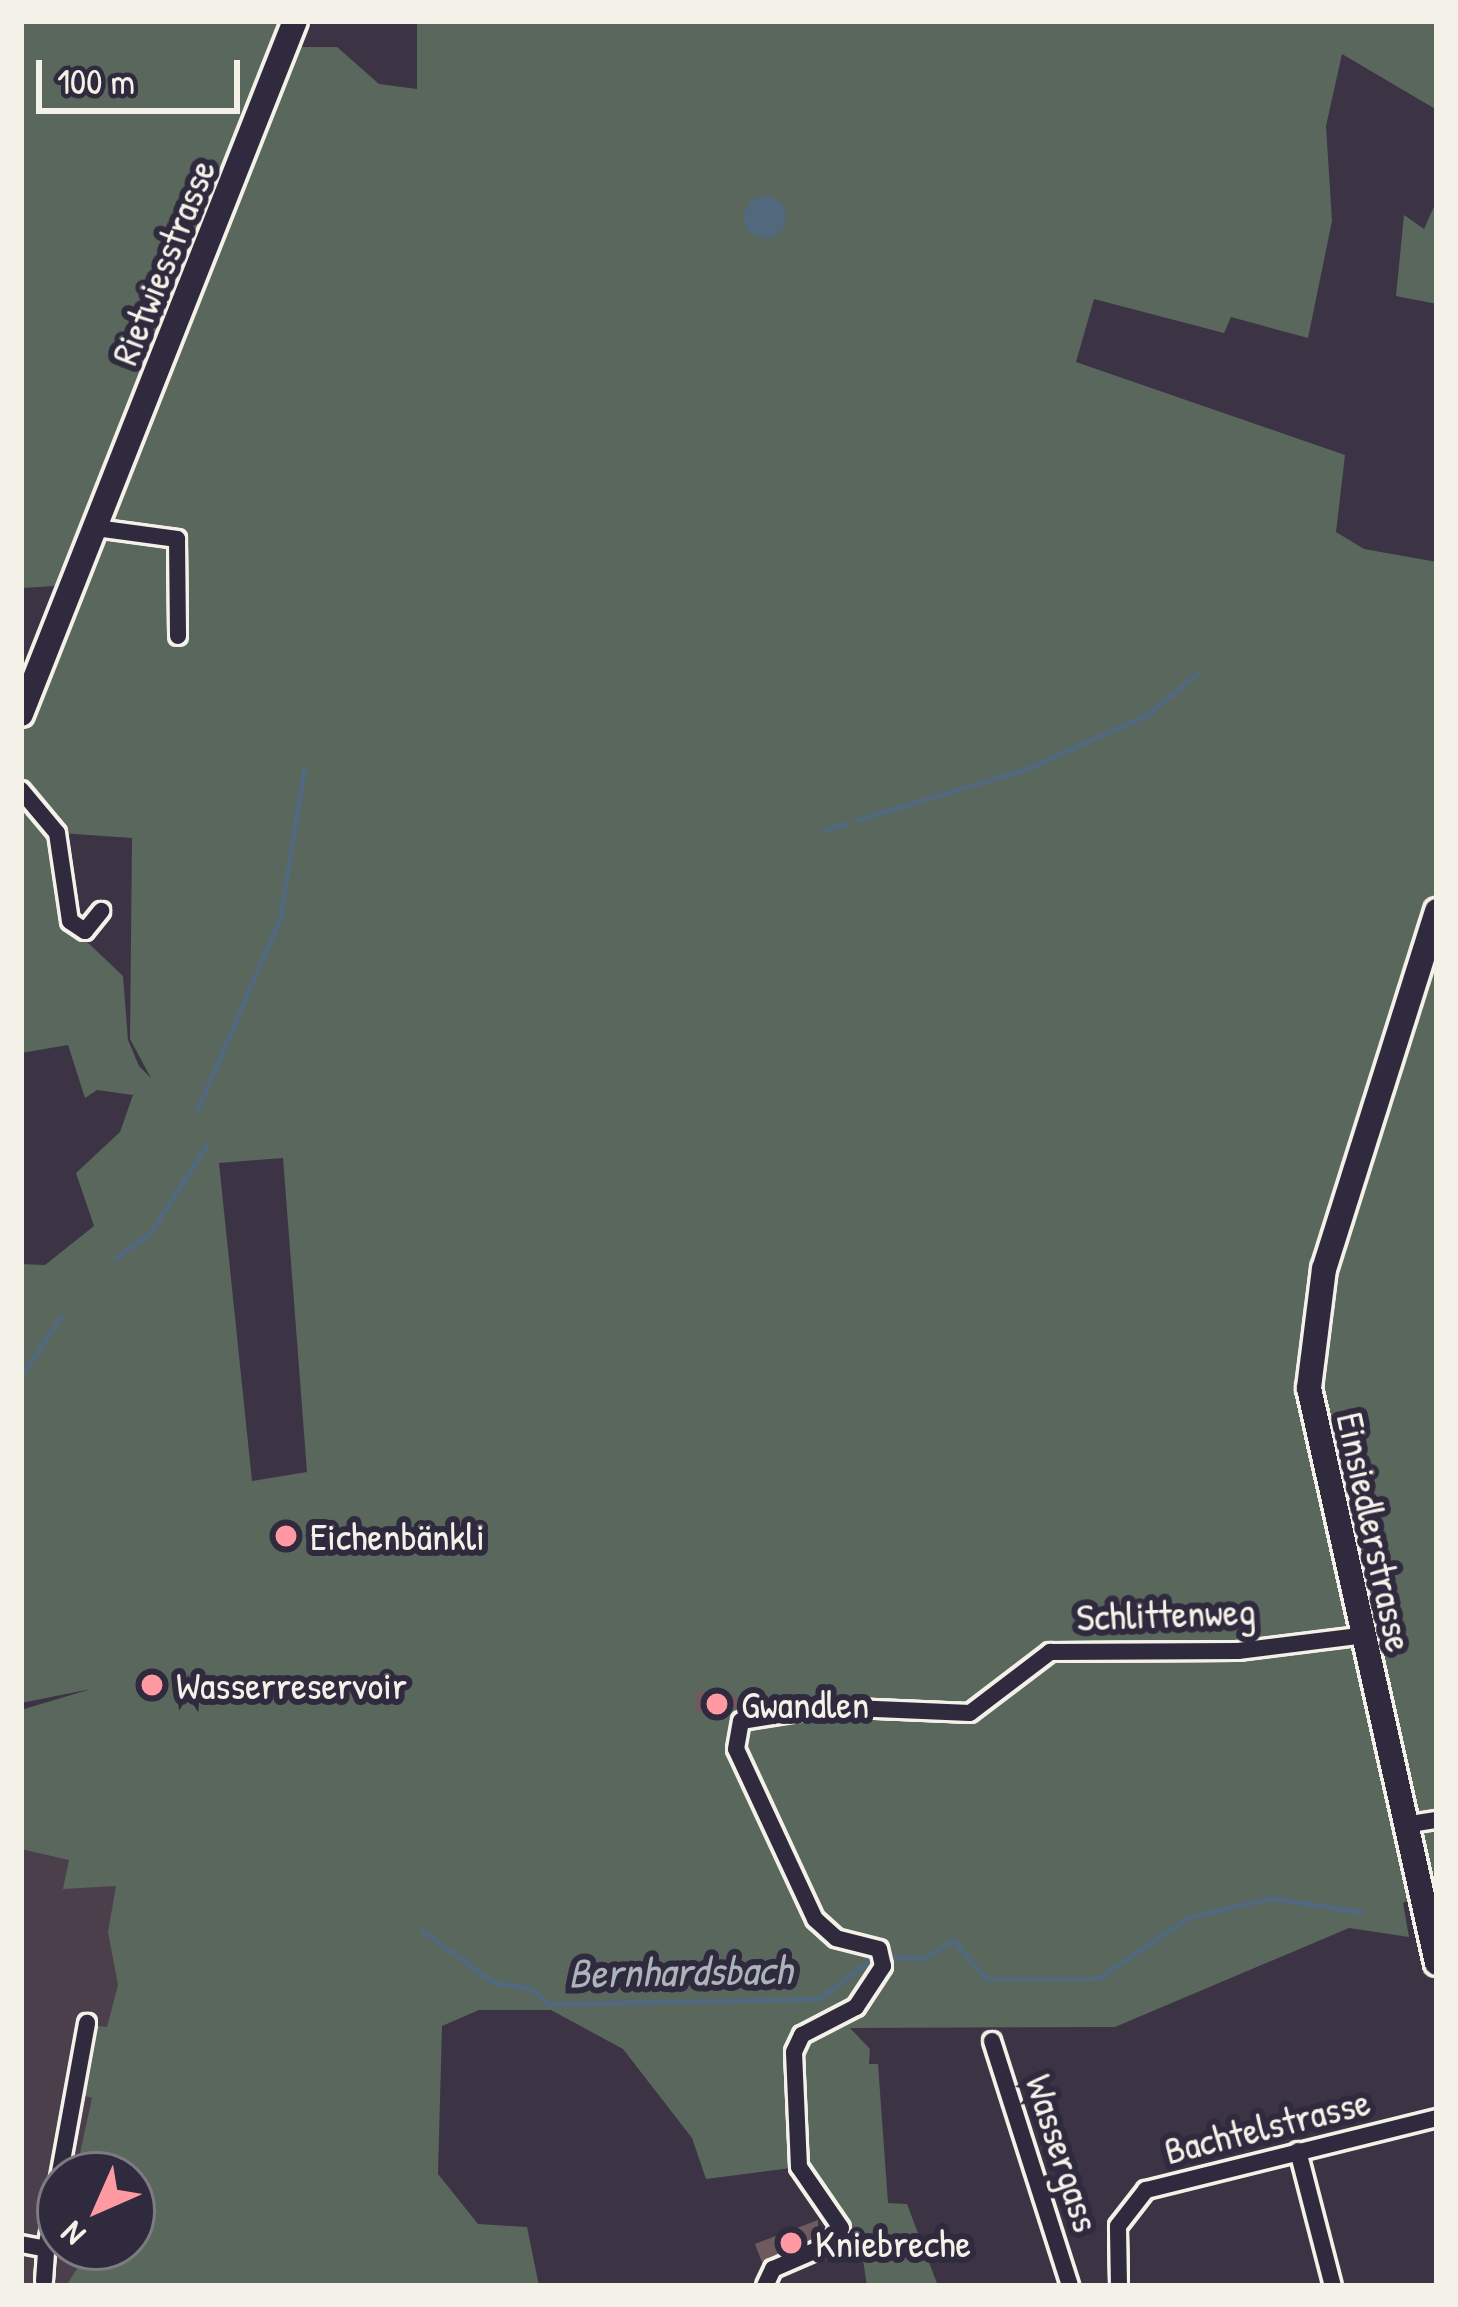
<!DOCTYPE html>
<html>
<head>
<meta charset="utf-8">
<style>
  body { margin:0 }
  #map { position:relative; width:1458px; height:2307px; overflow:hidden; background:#3c3444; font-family:"Patrick Hand",sans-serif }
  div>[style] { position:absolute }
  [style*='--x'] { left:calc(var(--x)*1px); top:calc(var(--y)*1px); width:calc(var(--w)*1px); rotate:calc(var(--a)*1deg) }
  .built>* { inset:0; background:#4c3f4c }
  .green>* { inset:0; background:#59675d }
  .water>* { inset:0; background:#52697d }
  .round { border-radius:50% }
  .stream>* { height:4.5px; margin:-2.25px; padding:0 2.25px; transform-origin:2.25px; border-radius:2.25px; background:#52697d }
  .building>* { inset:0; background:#705a5f }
  .roads { filter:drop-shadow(3px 0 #f4f1e8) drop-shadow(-3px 0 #f4f1e8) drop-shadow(0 3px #f4f1e8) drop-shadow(0 -3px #f4f1e8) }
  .street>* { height:16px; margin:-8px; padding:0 8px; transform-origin:8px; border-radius:8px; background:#2f2a3d }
  .secondary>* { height:24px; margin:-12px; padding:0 12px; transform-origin:12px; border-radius:12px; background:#2f2a3d }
  .dots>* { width:33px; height:33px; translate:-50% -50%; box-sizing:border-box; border:6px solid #2f2a3d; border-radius:50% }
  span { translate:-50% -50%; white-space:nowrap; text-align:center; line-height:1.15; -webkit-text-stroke:12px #2f2a3d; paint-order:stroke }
  .street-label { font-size:39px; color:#f4f1e8 }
  .poi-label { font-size:39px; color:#f4f1e8 }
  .left { translate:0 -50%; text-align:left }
  .water-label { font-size:42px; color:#abb4b8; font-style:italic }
  .frame { position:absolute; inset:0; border:24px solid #f4f1e8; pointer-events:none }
  .north { position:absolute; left:36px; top:2151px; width:120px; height:120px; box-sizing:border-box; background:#2f2a3d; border:3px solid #7e7a81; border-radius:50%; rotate:225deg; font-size:33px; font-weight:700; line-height:48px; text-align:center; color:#f4f1e8 }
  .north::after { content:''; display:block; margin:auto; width:42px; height:54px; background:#ff9aa2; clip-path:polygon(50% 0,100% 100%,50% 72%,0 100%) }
  .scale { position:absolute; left:36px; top:60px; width:204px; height:54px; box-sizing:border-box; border:6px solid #f4f1e8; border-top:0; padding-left:15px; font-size:36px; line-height:42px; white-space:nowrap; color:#f4f1e8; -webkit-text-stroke:9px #2f2a3d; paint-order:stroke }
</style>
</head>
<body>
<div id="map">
  <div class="built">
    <i style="clip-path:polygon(evenodd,91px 1690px,190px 2199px,89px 2286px,21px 2286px,21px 1710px,91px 1690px,60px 2175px,132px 2175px,132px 2247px,60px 2247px,60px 2175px)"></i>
  </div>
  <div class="green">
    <i style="clip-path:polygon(21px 21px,294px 24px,73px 585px,21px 588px)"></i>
    <i style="clip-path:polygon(evenodd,417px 21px,1437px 21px,1437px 110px,1342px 54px,1326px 126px,1332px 221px,1308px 338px,1231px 317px,1224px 333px,1094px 299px,1076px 362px,1345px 455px,1336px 532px,1364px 549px,1437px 562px,1437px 900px,1303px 1376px,1421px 1894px,1403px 1903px,1409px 1937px,1349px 1928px,1115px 2027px,850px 2028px,870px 2049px,869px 2064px,878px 2064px,888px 2203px,907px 2204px,938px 2286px,867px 2286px,860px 2240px,799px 2167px,706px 2179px,692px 2138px,623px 2049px,551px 2010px,479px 2010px,442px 2026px,438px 2174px,478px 2224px,527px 2227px,539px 2286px,66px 2286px,91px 2247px,132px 2247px,132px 2175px,82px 2175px,79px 2158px,92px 2098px,78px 2094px,91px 2025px,107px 2027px,118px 1985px,108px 1932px,116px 1886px,63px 1889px,69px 1860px,21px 1849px,21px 1710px,91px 1689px,21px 1703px,21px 1264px,45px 1265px,94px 1226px,76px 1173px,120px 1132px,133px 1095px,97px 1090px,85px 1098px,68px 1045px,21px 1053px,21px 796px,54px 836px,64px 920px,123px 976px,128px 1040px,139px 1066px,151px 1078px,130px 1039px,132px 838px,61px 833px,21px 784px,21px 728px,292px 47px,337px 47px,379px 84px,417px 89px,417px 21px,283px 1158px,307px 1472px,252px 1481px,219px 1163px,283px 1158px)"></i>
    <i style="clip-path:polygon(1437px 200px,1437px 304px,1396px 296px,1404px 215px,1424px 229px)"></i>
    <i style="clip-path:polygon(1437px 943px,1437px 1878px,1424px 1878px,1312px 1378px,1321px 1307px)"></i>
  </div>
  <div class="water">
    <i class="round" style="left:744px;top:196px;width:42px;height:42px"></i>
  </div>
  <div class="stream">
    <i style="--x:857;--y:820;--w:177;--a:-16.8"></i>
    <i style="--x:1026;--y:769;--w:135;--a:-24.1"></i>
    <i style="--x:1149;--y:714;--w:63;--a:-40.5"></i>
    <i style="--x:825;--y:830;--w:22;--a:-18"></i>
    <i style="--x:197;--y:1111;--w:210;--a:-66.7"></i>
    <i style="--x:280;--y:918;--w:150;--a:-80.8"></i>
    <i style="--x:116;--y:1258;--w:44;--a:-36.6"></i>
    <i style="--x:151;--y:1232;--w:102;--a:-57.4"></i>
    <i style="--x:21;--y:1376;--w:71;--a:-55.9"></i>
    <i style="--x:422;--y:1930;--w:90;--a:36"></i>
    <i style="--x:495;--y:1983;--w:35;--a:8"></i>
    <i style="--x:530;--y:1988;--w:26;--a:39"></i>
    <i style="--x:550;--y:2004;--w:268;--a:-1.1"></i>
    <i style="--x:818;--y:1999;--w:71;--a:-36.4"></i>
    <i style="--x:888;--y:1956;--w:34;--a:5"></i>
    <i style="--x:922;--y:1959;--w:37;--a:-31"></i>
    <i style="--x:954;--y:1940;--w:50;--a:50.6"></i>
    <i style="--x:986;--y:1979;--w:111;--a:0"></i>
    <i style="--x:1097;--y:1979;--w:111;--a:-34"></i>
    <i style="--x:1189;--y:1917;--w:84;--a:-13"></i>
    <i style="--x:1271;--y:1898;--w:91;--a:8.8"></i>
  </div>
  <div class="building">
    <i style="clip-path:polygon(697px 1690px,739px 1696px,737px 1709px,695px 1712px)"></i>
    <i style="clip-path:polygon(818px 2220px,818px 2236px,762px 2262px,755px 2244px)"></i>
  </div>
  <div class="roads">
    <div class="street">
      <i style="--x:96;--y:528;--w:82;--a:7.7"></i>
      <i style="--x:177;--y:539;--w:97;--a:89.4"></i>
      <i style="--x:21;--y:790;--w:56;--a:50.1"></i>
      <i style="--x:57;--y:833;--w:89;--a:81.6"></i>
      <i style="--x:70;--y:921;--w:18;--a:34"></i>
      <i style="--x:85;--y:931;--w:26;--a:-51"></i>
      <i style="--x:1404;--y:1825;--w:33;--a:-9"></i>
      <i style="--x:992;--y:2041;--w:257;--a:72.3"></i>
      <i style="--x:1298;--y:2151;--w:139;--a:75.5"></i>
      <i style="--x:21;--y:2244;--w:25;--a:11"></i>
      <i style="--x:46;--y:2249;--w:230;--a:-79.7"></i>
      <i style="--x:44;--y:2281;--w:32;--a:-86"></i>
      <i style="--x:765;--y:2286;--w:19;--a:-65"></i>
      <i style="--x:773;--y:2269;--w:58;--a:-23.5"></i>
      <i style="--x:826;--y:2246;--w:23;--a:-50"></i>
      <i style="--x:841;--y:2228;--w:74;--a:-124.5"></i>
      <i style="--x:799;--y:2167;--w:115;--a:-92.5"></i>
      <i style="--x:794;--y:2052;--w:19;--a:-65"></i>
      <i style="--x:802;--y:2035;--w:61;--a:-27.4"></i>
      <i style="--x:856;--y:2007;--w:49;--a:-56.6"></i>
      <i style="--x:883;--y:1966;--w:17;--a:-103"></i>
      <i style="--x:879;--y:1949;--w:44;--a:-165.7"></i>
      <i style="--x:836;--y:1938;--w:28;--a:-138"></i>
      <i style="--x:815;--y:1919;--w:187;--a:-114.9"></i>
      <i style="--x:736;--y:1749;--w:28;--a:-80"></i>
      <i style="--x:741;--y:1721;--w:89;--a:-9"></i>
      <i style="--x:829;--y:1707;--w:141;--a:2.4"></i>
      <i style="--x:970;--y:1713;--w:101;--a:-37.3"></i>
      <i style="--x:1050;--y:1652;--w:188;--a:-0.3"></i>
      <i style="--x:1238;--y:1651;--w:122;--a:-7.1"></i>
      <i style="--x:1119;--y:2286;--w:60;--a:-91"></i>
      <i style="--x:1118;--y:2226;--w:46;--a:-52.1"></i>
      <i style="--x:1146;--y:2190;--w:300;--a:-13.9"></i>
    </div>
    <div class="secondary">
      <i style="--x:21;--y:714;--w:745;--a:-68.43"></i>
      <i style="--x:1437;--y:911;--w:375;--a:107.5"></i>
      <i style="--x:1324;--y:1269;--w:120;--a:97.2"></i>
      <i style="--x:1309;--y:1388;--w:589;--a:77.45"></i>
    </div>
  </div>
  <div class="dots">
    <i style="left:286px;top:1536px;background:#ff9aa2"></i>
    <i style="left:152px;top:1685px;background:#ff9aa2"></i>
    <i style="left:717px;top:1704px;background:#ff9aa2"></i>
    <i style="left:791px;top:2243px;background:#ff9aa2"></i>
  </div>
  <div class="street-label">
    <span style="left:163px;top:262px;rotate:-68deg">Rietwiesstrasse</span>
    <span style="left:1375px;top:1532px;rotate:78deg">Einsiedlerstrasse</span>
    <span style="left:1166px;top:1614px;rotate:-2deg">Schlittenweg</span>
    <span style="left:1267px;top:2126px;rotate:-14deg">Bachtelstrasse</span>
    <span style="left:1063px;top:2153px;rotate:72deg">Wassergass</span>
  </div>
  <div class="poi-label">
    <span class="left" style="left:310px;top:1536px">Eichenbänkli</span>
    <span class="left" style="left:176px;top:1685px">Wasserreservoir</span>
    <span class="left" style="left:741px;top:1704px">Gwandlen</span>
    <span class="left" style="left:815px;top:2243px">Kniebreche</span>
  </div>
  <div class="water-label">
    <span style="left:680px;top:1971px;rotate:-1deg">Bernhardsbach</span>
  </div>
  <div class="frame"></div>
  <div class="north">N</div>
  <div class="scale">100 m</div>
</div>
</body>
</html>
